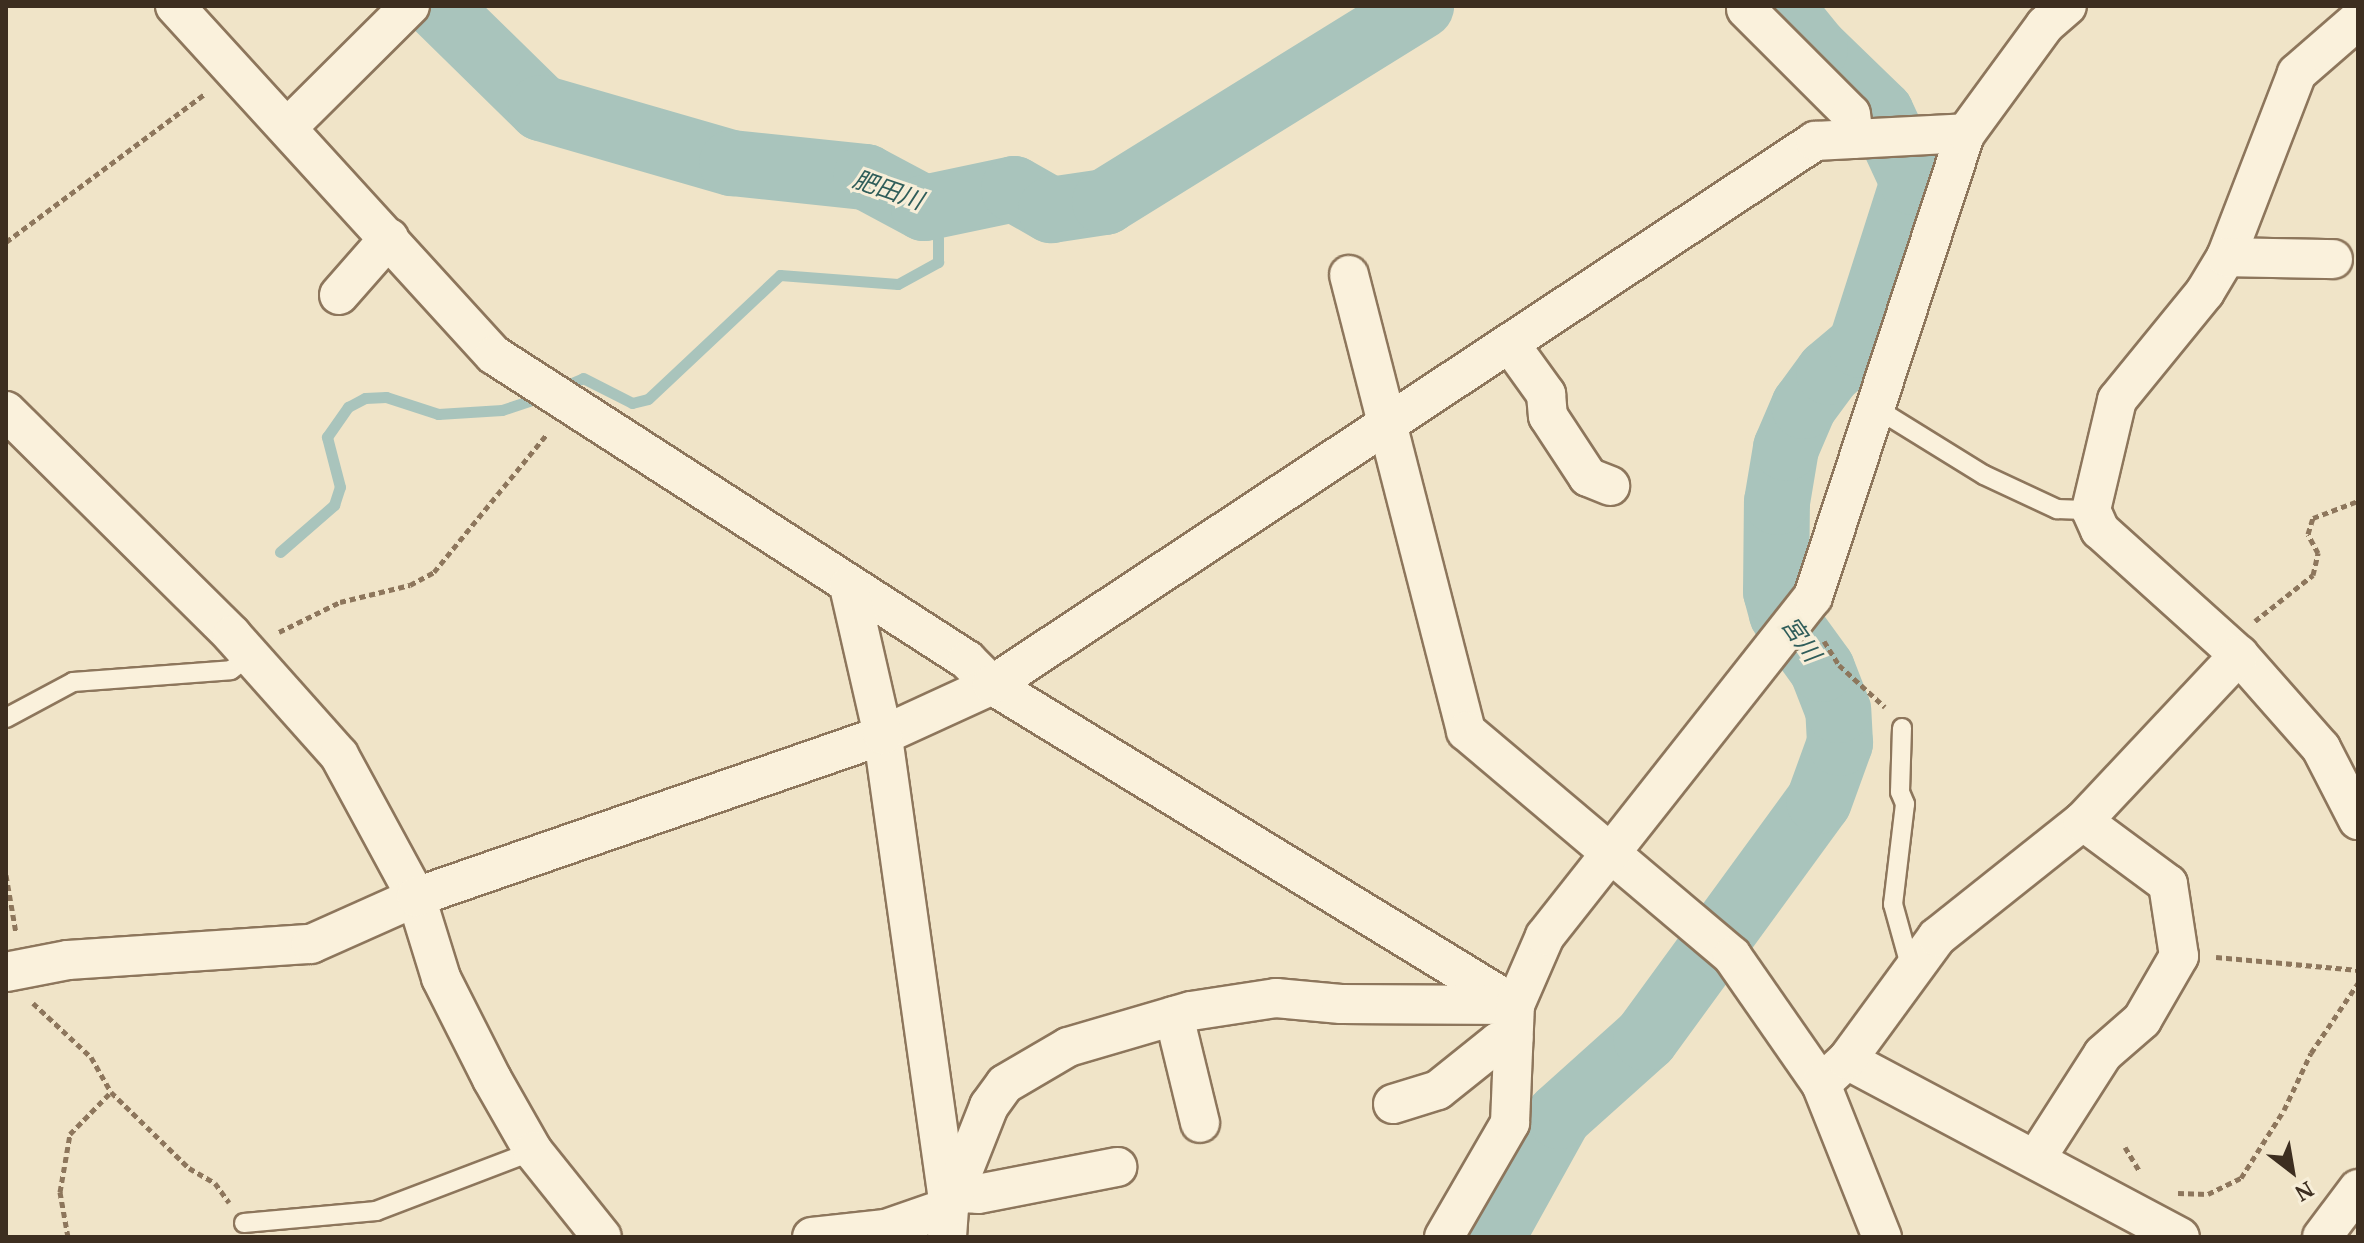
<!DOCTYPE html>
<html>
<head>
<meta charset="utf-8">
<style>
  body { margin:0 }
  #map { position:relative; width:2364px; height:1243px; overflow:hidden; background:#f0e4c8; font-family:"PT Serif","Noto Sans JP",serif }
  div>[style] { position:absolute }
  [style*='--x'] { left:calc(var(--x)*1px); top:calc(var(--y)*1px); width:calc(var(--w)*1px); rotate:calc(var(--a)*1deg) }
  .stream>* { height:11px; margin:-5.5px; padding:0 5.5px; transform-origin:5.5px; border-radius:5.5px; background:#a9c4bc }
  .river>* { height:66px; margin:-33px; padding:0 33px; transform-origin:33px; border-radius:33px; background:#a9c4bc }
  .path>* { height:5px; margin-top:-2.5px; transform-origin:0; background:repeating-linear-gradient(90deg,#8d765c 0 6px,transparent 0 10px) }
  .roads { filter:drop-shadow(2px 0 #8d765c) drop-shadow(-2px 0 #8d765c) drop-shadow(0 2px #8d765c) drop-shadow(0 -2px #8d765c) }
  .service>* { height:18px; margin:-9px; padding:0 9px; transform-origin:9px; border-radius:9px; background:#faf1dc }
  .minor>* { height:38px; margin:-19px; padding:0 19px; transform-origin:19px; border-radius:19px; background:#faf1dc }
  span { translate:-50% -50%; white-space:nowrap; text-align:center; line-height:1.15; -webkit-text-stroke:6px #f7eed8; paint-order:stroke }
  .water-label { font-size:24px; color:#2f5d5a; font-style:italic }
  .frame { position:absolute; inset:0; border:8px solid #3d2e20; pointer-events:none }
  .north { position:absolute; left:2252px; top:1131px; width:80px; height:80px; -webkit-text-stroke:6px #f7eed8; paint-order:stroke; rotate:149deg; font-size:22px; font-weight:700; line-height:32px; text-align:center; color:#3d2e20 }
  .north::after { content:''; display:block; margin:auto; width:28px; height:36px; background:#3d2e20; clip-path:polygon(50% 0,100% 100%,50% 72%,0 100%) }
</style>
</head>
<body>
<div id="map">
  <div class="stream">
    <i style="--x:560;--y:388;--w:25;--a:-23"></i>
    <i style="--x:583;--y:378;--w:55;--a:27"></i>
    <i style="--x:632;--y:403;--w:16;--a:-14"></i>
    <i style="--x:648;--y:399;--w:181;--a:-43.2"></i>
    <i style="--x:780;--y:275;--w:118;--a:4.4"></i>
    <i style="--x:898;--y:284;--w:46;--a:-28.8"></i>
    <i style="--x:938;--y:262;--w:23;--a:-90"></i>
    <i style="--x:938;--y:239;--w:34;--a:-114"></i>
    <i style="--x:280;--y:552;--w:72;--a:-41"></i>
    <i style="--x:334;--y:505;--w:19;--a:-72"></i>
    <i style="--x:340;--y:487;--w:52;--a:-104.6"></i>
    <i style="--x:327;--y:437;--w:37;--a:-55"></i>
    <i style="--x:348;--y:407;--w:19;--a:-28"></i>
    <i style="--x:365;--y:398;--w:21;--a:-3"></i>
    <i style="--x:386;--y:397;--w:55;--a:18.1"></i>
    <i style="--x:438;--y:414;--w:64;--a:-3.6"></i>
    <i style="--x:502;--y:410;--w:44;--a:-18.4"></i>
  </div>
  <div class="river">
    <i style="--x:437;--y:6;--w:146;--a:44.4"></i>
    <i style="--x:541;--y:108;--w:199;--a:16.1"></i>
    <i style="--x:732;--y:163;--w:135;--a:6"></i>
    <i style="--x:866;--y:177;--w:66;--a:28.1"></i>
    <i style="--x:924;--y:208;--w:92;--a:-11.9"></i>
    <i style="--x:1014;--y:189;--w:43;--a:29.6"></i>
    <i style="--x:1051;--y:210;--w:55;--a:-8.4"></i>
    <i style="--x:1105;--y:202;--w:372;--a:-31.8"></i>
    <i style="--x:1492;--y:1237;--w:138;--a:-61"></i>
    <i style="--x:1559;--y:1116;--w:117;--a:-41.9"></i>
    <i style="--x:1646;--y:1038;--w:293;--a:-53.9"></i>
    <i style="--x:1819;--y:801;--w:62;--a:-70.1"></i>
    <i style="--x:1840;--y:743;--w:33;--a:-93"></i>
    <i style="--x:1838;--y:710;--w:44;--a:-111.3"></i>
    <i style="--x:1822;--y:669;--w:68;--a:-126"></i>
    <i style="--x:1782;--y:614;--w:23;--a:-105"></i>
    <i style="--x:1776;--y:592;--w:90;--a:-89.4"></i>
    <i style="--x:1777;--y:502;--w:55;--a:-80.5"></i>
    <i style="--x:1786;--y:448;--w:46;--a:-66.8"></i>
    <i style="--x:1804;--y:406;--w:42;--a:-53.7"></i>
    <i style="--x:1829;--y:372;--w:42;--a:-40.2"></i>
    <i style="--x:1861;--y:345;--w:171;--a:-72.3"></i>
    <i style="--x:1913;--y:182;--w:76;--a:-114.9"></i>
    <i style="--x:1881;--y:113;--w:92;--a:-135.9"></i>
    <i style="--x:1815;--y:49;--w:55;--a:-129.1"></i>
  </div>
  <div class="path">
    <i style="--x:6;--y:242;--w:249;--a:-36.7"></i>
    <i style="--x:2255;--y:621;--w:74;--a:-38.4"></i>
    <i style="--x:2313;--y:575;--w:23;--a:-77"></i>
    <i style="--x:2318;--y:553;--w:21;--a:-118"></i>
    <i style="--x:2308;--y:534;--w:17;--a:-73"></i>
    <i style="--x:2313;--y:518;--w:48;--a:-20.7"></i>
    <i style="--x:279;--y:632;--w:68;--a:-26.2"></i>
    <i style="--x:340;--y:602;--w:72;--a:-13.7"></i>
    <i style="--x:410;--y:585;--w:27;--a:-28"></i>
    <i style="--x:434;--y:572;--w:178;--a:-50.7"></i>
    <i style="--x:1824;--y:641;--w:28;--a:58"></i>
    <i style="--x:1839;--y:665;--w:62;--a:42.4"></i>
    <i style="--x:6;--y:875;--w:59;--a:80.2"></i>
    <i style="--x:2216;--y:957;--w:143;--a:5.2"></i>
    <i style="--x:33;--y:1003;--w:79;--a:43"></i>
    <i style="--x:91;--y:1057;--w:40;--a:60.3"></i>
    <i style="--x:111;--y:1092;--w:109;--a:44.3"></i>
    <i style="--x:189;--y:1168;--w:30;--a:30"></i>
    <i style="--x:215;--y:1183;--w:24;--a:54"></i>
    <i style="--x:2125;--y:1147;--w:27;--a:59"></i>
    <i style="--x:2178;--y:1193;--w:30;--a:2"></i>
    <i style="--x:2208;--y:1194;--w:37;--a:-26"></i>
    <i style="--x:2241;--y:1178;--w:80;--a:-57.7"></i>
    <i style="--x:2284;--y:1110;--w:63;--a:-64.7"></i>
    <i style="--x:2311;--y:1053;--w:84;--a:-56.1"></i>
    <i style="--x:68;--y:1237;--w:46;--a:-100.1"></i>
    <i style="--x:60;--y:1192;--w:59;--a:-80.2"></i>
    <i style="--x:70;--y:1134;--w:59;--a:-45.7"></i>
  </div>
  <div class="roads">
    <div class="service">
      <i style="--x:1874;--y:407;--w:129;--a:31.7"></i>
      <i style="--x:1984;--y:475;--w:81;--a:25"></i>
      <i style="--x:2057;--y:509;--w:34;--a:2"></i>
      <i style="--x:6;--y:718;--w:76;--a:-28.2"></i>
      <i style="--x:73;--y:682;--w:158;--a:-4.3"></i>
      <i style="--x:231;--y:670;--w:24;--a:-38"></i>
      <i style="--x:1902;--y:728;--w:64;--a:91.8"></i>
      <i style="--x:1900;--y:792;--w:13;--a:67"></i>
      <i style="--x:1905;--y:804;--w:101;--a:96.8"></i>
      <i style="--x:1893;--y:904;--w:67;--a:74.5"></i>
      <i style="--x:244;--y:1223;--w:133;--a:-5.2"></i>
      <i style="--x:376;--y:1211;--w:168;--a:-20.9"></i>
    </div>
    <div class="minor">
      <i style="--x:175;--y:6;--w:473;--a:47.6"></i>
      <i style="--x:494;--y:355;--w:563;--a:32.81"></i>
      <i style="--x:967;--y:660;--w:35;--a:45"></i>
      <i style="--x:992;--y:685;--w:613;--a:31.46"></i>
      <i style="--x:1746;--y:9;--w:148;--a:45"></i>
      <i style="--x:1851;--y:114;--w:25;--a:83"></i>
      <i style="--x:2358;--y:20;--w:81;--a:139"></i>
      <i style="--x:2297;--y:73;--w:197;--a:111.1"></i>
      <i style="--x:2226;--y:257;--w:41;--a:121"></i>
      <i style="--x:2205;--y:292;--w:139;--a:129.2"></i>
      <i style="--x:2117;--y:400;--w:113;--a:103.3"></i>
      <i style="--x:2091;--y:510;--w:22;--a:66"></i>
      <i style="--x:2100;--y:530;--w:187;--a:42"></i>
      <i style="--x:2239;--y:655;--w:124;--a:48.6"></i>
      <i style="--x:2321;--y:748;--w:81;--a:62.8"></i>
      <i style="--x:288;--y:127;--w:172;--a:-44.8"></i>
      <i style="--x:2226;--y:257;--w:107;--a:1.1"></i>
      <i style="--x:1349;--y:275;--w:471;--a:75.6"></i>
      <i style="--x:1466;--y:731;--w:348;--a:40.2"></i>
      <i style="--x:1732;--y:956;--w:156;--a:55.2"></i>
      <i style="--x:1821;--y:1084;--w:165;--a:68.3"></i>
      <i style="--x:339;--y:295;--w:76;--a:-48.7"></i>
      <i style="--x:1510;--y:344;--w:62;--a:54.2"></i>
      <i style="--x:1546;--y:394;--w:22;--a:85"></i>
      <i style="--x:1548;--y:416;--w:73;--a:56.7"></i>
      <i style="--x:1588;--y:477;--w:24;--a:22"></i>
      <i style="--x:6;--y:411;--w:318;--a:44.7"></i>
      <i style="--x:232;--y:635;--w:161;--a:48.3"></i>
      <i style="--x:339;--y:755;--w:162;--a:61.5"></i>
      <i style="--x:416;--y:897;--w:85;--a:72.8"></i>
      <i style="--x:441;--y:978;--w:113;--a:63.2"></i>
      <i style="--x:492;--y:1079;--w:83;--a:60.3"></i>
      <i style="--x:533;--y:1151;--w:110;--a:51.3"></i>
      <i style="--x:6;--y:972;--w:63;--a:-11"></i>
      <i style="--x:68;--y:960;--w:244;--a:-3.8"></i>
      <i style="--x:311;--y:944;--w:115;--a:-24.1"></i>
      <i style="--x:416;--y:897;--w:494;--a:-19.1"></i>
      <i style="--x:883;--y:735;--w:120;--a:-24.6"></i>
      <i style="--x:992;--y:685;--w:987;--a:-33.46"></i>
      <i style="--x:1815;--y:141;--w:151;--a:-3"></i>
      <i style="--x:1174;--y:1016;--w:110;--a:76.3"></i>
      <i style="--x:1847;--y:1060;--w:377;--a:28"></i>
      <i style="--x:1821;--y:1084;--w:35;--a:-43"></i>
      <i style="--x:1847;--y:1060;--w:152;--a:-53.8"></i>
      <i style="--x:1937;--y:937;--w:186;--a:-38.5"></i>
      <i style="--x:2083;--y:821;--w:228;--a:-46.8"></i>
      <i style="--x:1393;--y:1104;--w:47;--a:-17.3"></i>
      <i style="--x:1438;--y:1090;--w:77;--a:-38.7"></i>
      <i style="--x:1498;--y:1042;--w:16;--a:-14"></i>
      <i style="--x:2037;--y:1157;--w:122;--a:-57.3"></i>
      <i style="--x:2103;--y:1054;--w:52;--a:-41.1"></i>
      <i style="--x:2142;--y:1020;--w:74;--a:-60"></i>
      <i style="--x:2179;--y:956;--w:73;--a:-98.7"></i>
      <i style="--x:2168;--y:884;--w:106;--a:-143.5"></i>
      <i style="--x:955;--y:1193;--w:23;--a:2"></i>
      <i style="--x:978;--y:1194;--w:142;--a:-11"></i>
      <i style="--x:812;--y:1237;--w:74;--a:-6.2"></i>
      <i style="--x:886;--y:1229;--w:67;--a:-19.2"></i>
      <i style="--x:949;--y:1207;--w:477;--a:-98"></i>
      <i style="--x:883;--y:735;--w:153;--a:-102.9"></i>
      <i style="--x:947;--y:1237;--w:30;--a:-86"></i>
      <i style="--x:949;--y:1207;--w:109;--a:-68.4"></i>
      <i style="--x:989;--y:1106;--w:27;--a:-54"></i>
      <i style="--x:1005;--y:1084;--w:73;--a:-30.4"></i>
      <i style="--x:1068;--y:1047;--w:128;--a:-16.3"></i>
      <i style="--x:1191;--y:1011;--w:86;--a:-8.7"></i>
      <i style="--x:1276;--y:998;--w:65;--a:5.3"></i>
      <i style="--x:1341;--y:1004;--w:171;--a:0.3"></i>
      <i style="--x:1444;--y:1237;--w:132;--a:-59.9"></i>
      <i style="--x:1510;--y:1123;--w:118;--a:-87.6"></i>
      <i style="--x:1515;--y:1005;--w:75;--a:-66.5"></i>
      <i style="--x:1545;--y:936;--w:432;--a:-51.7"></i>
      <i style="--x:1813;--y:597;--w:489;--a:-71.8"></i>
      <i style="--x:1966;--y:133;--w:134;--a:-53.8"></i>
      <i style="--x:2045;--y:25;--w:29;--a:-41"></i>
      <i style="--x:2322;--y:1237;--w:60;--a:-53.1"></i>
    </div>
  </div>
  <div class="water-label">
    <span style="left:888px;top:190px;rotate:19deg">肥田川</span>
    <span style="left:1801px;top:639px;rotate:55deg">宮川</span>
  </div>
  <div class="frame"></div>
  <div class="north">N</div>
</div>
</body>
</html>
